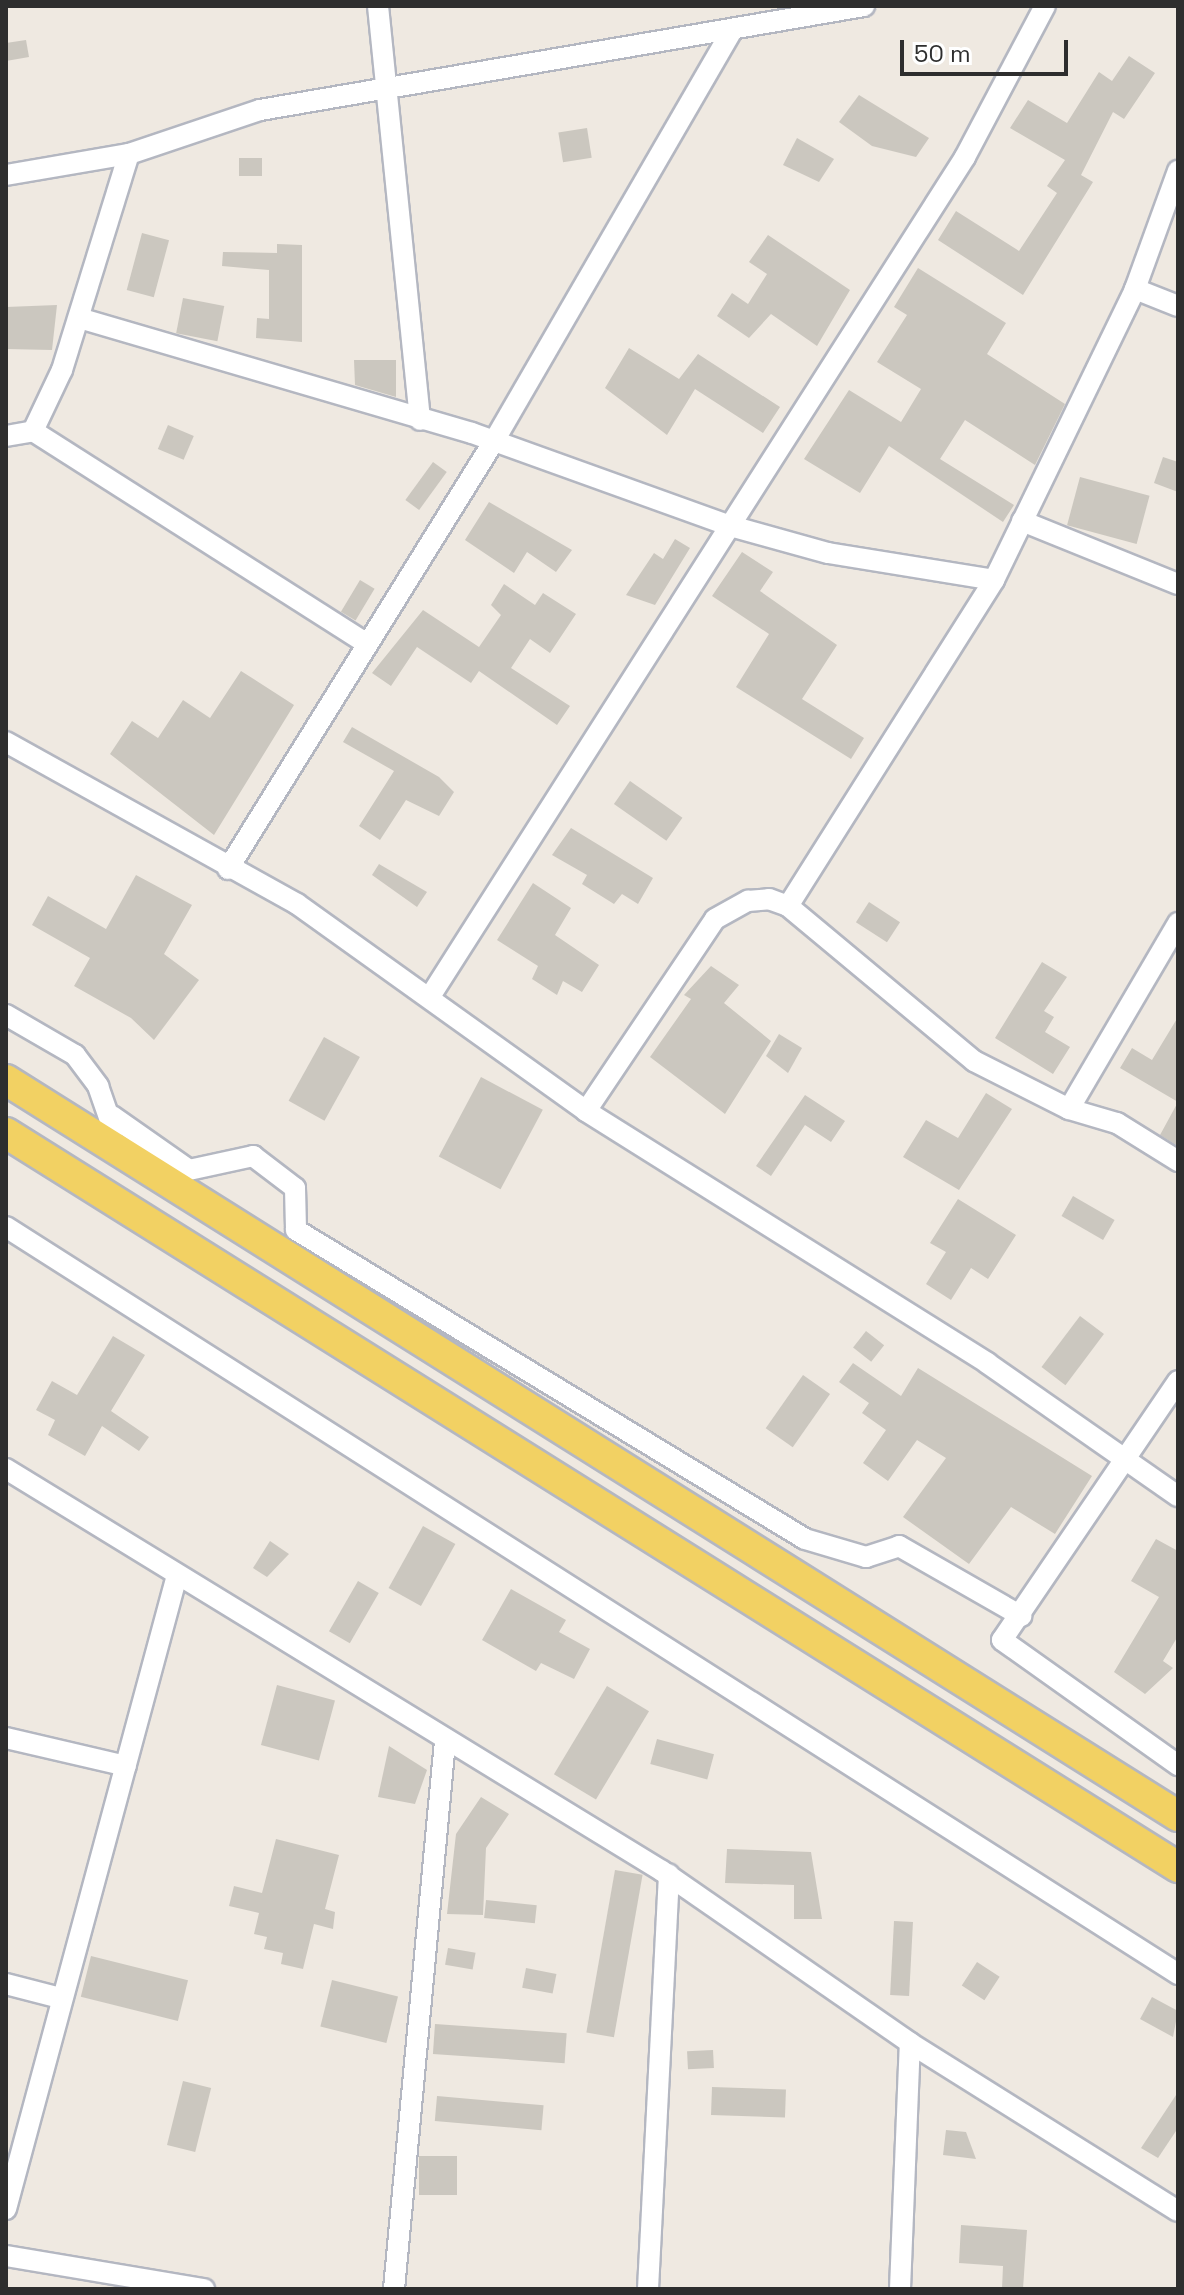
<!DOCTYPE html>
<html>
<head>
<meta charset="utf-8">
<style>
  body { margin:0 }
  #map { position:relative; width:1184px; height:2295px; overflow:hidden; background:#efe9e1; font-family:"Space Grotesk",sans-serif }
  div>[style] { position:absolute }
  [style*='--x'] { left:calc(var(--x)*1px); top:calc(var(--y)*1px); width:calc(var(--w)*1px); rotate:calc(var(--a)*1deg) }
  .building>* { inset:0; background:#cbc7bf; transform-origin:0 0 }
  .roads { filter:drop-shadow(2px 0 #b4b7c1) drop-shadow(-2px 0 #b4b7c1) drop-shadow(0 2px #b4b7c1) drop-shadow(0 -2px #b4b7c1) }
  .minor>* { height:20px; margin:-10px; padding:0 10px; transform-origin:10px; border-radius:10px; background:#fff }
  .primary>* { height:30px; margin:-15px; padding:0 15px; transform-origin:15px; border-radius:15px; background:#f2d163 }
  span { translate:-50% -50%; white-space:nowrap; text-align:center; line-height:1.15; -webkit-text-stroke:6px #fff; paint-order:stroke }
  .frame { position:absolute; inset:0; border:8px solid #2e2e2e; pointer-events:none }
  .scale { position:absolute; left:900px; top:40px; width:168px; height:36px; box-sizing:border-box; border:4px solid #2e2e2e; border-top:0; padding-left:10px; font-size:24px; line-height:28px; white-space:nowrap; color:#2e2e2e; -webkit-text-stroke:6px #fff; paint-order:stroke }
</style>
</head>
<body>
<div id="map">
  <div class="building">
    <i style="clip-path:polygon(26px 40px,29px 57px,6px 61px,6px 43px)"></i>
    <i style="clip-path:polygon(1129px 56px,1155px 73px,1124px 119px,1113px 112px,1081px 175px,1093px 182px,1023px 295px,938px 240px,956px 211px,1019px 251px,1057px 193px,1047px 186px,1065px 160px,1010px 128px,1028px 100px,1067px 123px,1099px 72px,1112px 81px)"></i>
    <i style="clip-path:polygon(859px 95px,929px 138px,916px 157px,872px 146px,839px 122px)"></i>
    <i style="left:587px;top:128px;width:30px;height:29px;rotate:81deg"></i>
    <i style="clip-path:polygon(797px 138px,834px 159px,819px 182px,783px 165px)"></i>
    <i style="left:239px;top:158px;width:23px;height:18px"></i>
    <i style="left:142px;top:233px;width:28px;height:59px;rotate:15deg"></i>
    <i style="clip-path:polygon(768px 235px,850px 290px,817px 346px,771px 314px,749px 338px,717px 316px,732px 293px,748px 304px,767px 274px,749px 262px)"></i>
    <i style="clip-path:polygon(277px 244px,302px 245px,302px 342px,256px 338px,257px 318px,269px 319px,269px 270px,222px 266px,223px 252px,277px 253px)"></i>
    <i style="clip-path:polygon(918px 268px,1006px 323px,987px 354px,1065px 404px,1035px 465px,965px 420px,940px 459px,1014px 505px,1003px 522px,889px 446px,860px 493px,804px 459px,849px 390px,901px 422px,921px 389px,877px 362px,907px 315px,894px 307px)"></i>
    <i style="left:183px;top:298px;width:42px;height:36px;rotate:11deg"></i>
    <i style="clip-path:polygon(57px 305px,52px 350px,6px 349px,6px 307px)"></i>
    <i style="clip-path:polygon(629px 348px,679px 379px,698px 354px,780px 407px,763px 433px,695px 389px,667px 435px,605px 388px)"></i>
    <i style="clip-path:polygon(354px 360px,396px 360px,396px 397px,355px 385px)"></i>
    <i style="left:168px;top:425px;width:28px;height:26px;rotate:23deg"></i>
    <i style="clip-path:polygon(1163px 457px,1178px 462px,1178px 492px,1154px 483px)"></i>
    <i style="left:433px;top:462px;width:17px;height:47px;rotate:36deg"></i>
    <i style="left:1080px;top:477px;width:72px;height:50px;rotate:15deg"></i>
    <i style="clip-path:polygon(489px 502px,572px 550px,556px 572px,527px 552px,514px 573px,465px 540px)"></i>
    <i style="clip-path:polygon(675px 539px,690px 548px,655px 605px,626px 595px,654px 553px,663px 559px)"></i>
    <i style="clip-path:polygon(742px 552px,773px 572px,760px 591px,837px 645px,802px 699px,864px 738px,851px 759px,736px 687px,769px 634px,712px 596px)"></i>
    <i style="left:360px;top:580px;width:17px;height:37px;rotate:31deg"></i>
    <i style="clip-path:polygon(504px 584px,535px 605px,543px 593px,576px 614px,550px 653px,530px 639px,511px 668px,570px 706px,557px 725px,479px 671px,471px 683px,417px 647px,391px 686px,372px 673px,423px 610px,479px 647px,501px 615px,491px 605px)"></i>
    <i style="clip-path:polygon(241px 671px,294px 705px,214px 835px,110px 754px,132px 721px,158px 738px,183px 700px,210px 718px)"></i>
    <i style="clip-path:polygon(352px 727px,439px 777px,454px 792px,439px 816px,406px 800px,380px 840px,359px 826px,394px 771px,343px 742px)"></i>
    <i style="left:630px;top:781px;width:64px;height:28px;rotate:35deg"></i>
    <i style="clip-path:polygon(571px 828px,653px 878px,638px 904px,622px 894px,614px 904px,582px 884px,587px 875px,552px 855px)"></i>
    <i style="clip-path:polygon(379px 864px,427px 892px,417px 907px,372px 875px)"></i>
    <i style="clip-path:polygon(136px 875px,192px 905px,164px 954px,199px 980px,154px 1040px,131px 1018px,74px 986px,90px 958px,32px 925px,48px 896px,106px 929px)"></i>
    <i style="clip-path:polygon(533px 883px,571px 908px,555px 935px,599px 965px,582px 992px,563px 981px,557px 995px,532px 979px,538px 966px,497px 940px)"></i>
    <i style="left:869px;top:902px;width:37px;height:24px;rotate:33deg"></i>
    <i style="clip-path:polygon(1042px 962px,1067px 977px,1044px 1011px,1054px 1017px,1045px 1032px,1070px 1047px,1053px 1074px,995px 1038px)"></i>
    <i style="clip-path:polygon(711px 966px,739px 985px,724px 1003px,771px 1041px,725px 1114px,650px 1057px,691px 999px,684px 995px)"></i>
    <i style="clip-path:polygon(1178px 1017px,1178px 1146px,1160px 1135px,1178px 1102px,1120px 1068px,1132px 1048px,1152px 1060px)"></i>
    <i style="clip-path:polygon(779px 1034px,802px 1048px,788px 1073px,766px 1056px)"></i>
    <i style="left:324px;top:1037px;width:41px;height:73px;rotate:29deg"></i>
    <i style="left:481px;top:1077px;width:70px;height:90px;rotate:28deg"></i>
    <i style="clip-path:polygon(986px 1093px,1012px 1109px,959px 1190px,903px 1157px,926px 1120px,958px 1138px)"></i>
    <i style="clip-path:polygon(805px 1095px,845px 1121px,831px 1142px,805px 1125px,771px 1176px,756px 1166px)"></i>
    <i style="left:1073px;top:1196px;width:48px;height:23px;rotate:30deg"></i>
    <i style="clip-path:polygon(958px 1199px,1016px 1235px,988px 1279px,971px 1268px,951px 1300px,926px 1284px,946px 1252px,930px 1243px)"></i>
    <i style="left:1080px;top:1316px;width:30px;height:64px;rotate:37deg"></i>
    <i style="left:866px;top:1331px;width:23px;height:21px;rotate:38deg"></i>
    <i style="clip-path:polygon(113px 1336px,145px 1355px,111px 1411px,149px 1437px,139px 1451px,102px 1426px,85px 1456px,48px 1435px,55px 1420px,36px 1410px,52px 1381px,77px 1395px)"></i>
    <i style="clip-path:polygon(853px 1363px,901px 1396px,918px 1368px,1092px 1476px,1055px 1534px,1011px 1507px,969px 1564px,903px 1517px,946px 1458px,917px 1440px,888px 1481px,863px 1463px,886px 1430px,862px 1413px,869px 1403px,839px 1382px)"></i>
    <i style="left:803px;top:1375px;width:33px;height:65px;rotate:35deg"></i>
    <i style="left:423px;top:1526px;width:37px;height:71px;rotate:29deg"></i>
    <i style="clip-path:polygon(1156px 1539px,1178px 1551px,1178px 1636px,1163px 1661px,1173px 1668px,1145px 1694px,1114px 1672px,1159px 1597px,1131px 1581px)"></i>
    <i style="clip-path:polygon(270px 1541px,289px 1554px,267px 1577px,253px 1568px)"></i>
    <i style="left:358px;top:1581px;width:24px;height:58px;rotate:30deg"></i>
    <i style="clip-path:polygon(511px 1589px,566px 1620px,559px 1632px,590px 1649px,574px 1679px,541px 1663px,536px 1671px,482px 1640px)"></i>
    <i style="left:277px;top:1685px;width:60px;height:62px;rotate:15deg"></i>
    <i style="left:607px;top:1686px;width:49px;height:103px;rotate:31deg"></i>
    <i style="left:657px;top:1739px;width:59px;height:26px;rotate:15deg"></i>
    <i style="clip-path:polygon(389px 1746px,427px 1770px,415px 1804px,378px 1797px)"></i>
    <i style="clip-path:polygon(481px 1797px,509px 1814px,486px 1848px,483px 1915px,447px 1914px,456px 1834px)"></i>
    <i style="clip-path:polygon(276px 1839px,339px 1855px,325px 1909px,335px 1912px,333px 1929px,314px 1924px,303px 1969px,281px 1964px,283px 1953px,264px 1949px,267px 1937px,254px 1934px,259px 1913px,229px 1906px,234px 1886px,262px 1893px)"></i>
    <i style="clip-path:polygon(727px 1849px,811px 1852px,822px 1919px,794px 1919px,794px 1885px,725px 1883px)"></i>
    <i style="left:615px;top:1870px;width:28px;height:165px;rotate:10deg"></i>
    <i style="left:486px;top:1900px;width:51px;height:18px;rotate:6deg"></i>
    <i style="left:894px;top:1921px;width:19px;height:74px;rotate:3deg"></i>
    <i style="left:448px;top:1948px;width:28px;height:17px;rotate:10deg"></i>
    <i style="left:91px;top:1956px;width:100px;height:42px;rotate:14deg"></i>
    <i style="left:977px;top:1962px;width:27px;height:28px;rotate:33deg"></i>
    <i style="left:526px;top:1968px;width:31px;height:20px;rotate:11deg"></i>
    <i style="left:332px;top:1980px;width:68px;height:48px;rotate:14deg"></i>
    <i style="clip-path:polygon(1152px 1997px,1178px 2011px,1173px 2037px,1140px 2019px)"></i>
    <i style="left:435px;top:2024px;width:132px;height:30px;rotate:4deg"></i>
    <i style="left:713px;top:2050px;width:18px;height:26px;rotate:87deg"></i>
    <i style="left:183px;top:2081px;width:29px;height:66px;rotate:14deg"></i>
    <i style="left:712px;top:2087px;width:74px;height:28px;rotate:2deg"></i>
    <i style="clip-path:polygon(1178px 2092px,1178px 2128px,1158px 2158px,1141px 2148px)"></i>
    <i style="left:437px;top:2096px;width:107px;height:25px;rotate:5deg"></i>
    <i style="clip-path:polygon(946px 2130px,966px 2132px,976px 2159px,943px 2155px)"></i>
    <i style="left:419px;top:2156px;width:38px;height:39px"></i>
    <i style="clip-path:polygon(961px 2225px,1027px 2230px,1023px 2289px,1002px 2289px,1003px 2266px,959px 2263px)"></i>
  </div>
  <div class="roads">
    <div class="minor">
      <i style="--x:378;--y:6;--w:416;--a:84.2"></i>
      <i style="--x:6;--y:175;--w:125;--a:-9.7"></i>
      <i style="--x:129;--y:154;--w:138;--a:-18.6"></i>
      <i style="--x:260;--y:110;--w:613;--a:-9.77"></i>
      <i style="--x:1135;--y:289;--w:46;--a:21.6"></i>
      <i style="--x:79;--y:318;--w:409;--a:16.3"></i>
      <i style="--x:472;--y:433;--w:271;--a:19.8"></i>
      <i style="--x:727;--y:525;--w:105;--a:15.5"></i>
      <i style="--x:828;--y:553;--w:168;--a:9.2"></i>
      <i style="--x:33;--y:431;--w:68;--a:-64.6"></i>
      <i style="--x:62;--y:370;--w:226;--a:-72.8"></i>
      <i style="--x:6;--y:436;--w:27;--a:-10"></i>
      <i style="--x:33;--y:431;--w:396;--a:32.5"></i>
      <i style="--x:1022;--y:521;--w:168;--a:22"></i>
      <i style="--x:6;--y:742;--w:333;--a:29.1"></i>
      <i style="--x:297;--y:904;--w:355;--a:35.6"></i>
      <i style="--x:586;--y:1111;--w:474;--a:32.1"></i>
      <i style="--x:987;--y:1363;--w:233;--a:34.9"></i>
      <i style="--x:228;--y:869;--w:504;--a:-58.14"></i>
      <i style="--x:494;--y:441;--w:473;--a:-59.9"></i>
      <i style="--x:788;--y:906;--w:386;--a:-57.7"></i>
      <i style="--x:994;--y:580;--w:323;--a:-64.1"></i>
      <i style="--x:1135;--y:289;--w:126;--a:-70"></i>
      <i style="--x:431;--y:995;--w:994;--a:-57.49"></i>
      <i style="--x:965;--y:157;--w:171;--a:-62.1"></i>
      <i style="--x:6;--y:1015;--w:80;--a:30.1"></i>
      <i style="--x:75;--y:1055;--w:39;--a:53"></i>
      <i style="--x:98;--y:1086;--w:46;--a:70.8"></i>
      <i style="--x:1069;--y:1109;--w:216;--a:-59.6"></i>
      <i style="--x:586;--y:1111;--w:231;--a:-56.1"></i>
      <i style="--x:715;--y:919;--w:38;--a:-29"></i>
      <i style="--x:748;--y:901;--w:21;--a:-5"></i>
      <i style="--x:769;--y:899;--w:20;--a:20"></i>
      <i style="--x:788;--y:906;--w:242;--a:39.8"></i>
      <i style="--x:974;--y:1061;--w:106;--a:26.8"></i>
      <i style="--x:1069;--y:1109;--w:50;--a:16.3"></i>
      <i style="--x:1117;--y:1123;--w:72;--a:31.9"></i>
      <i style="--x:112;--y:1116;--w:94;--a:35"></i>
      <i style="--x:189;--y:1170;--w:66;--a:-12.3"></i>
      <i style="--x:253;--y:1156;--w:53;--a:37.3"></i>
      <i style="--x:295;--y:1188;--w:42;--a:88.6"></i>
      <i style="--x:296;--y:1230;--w:595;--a:31.26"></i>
      <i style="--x:805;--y:1539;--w:64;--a:16.4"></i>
      <i style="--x:866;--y:1557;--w:35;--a:-18"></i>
      <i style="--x:899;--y:1546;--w:141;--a:29.8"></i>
      <i style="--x:6;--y:1227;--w:1390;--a:32.51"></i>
      <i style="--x:1178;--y:1381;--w:313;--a:124.2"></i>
      <i style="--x:1002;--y:1640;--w:216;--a:35.4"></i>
      <i style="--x:6;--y:1469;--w:769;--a:31.5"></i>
      <i style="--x:662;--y:1871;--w:302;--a:34.7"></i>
      <i style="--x:910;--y:2043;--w:316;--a:32.1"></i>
      <i style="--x:6;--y:1738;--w:123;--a:13.1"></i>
      <i style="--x:6;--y:1984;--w:56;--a:14.5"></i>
      <i style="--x:6;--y:2209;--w:653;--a:-74.9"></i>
      <i style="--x:6;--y:2256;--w:201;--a:9.5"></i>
      <i style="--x:394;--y:2289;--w:550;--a:-84.68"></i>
      <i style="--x:648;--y:2289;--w:415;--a:-87.1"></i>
      <i style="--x:900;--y:2289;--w:246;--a:-87.7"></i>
    </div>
    <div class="primary">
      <i style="--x:6;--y:1080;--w:1384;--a:32.13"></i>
      <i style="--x:6;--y:1133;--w:1383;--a:32.06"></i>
    </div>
  </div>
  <div class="frame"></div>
  <div class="scale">50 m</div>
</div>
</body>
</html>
